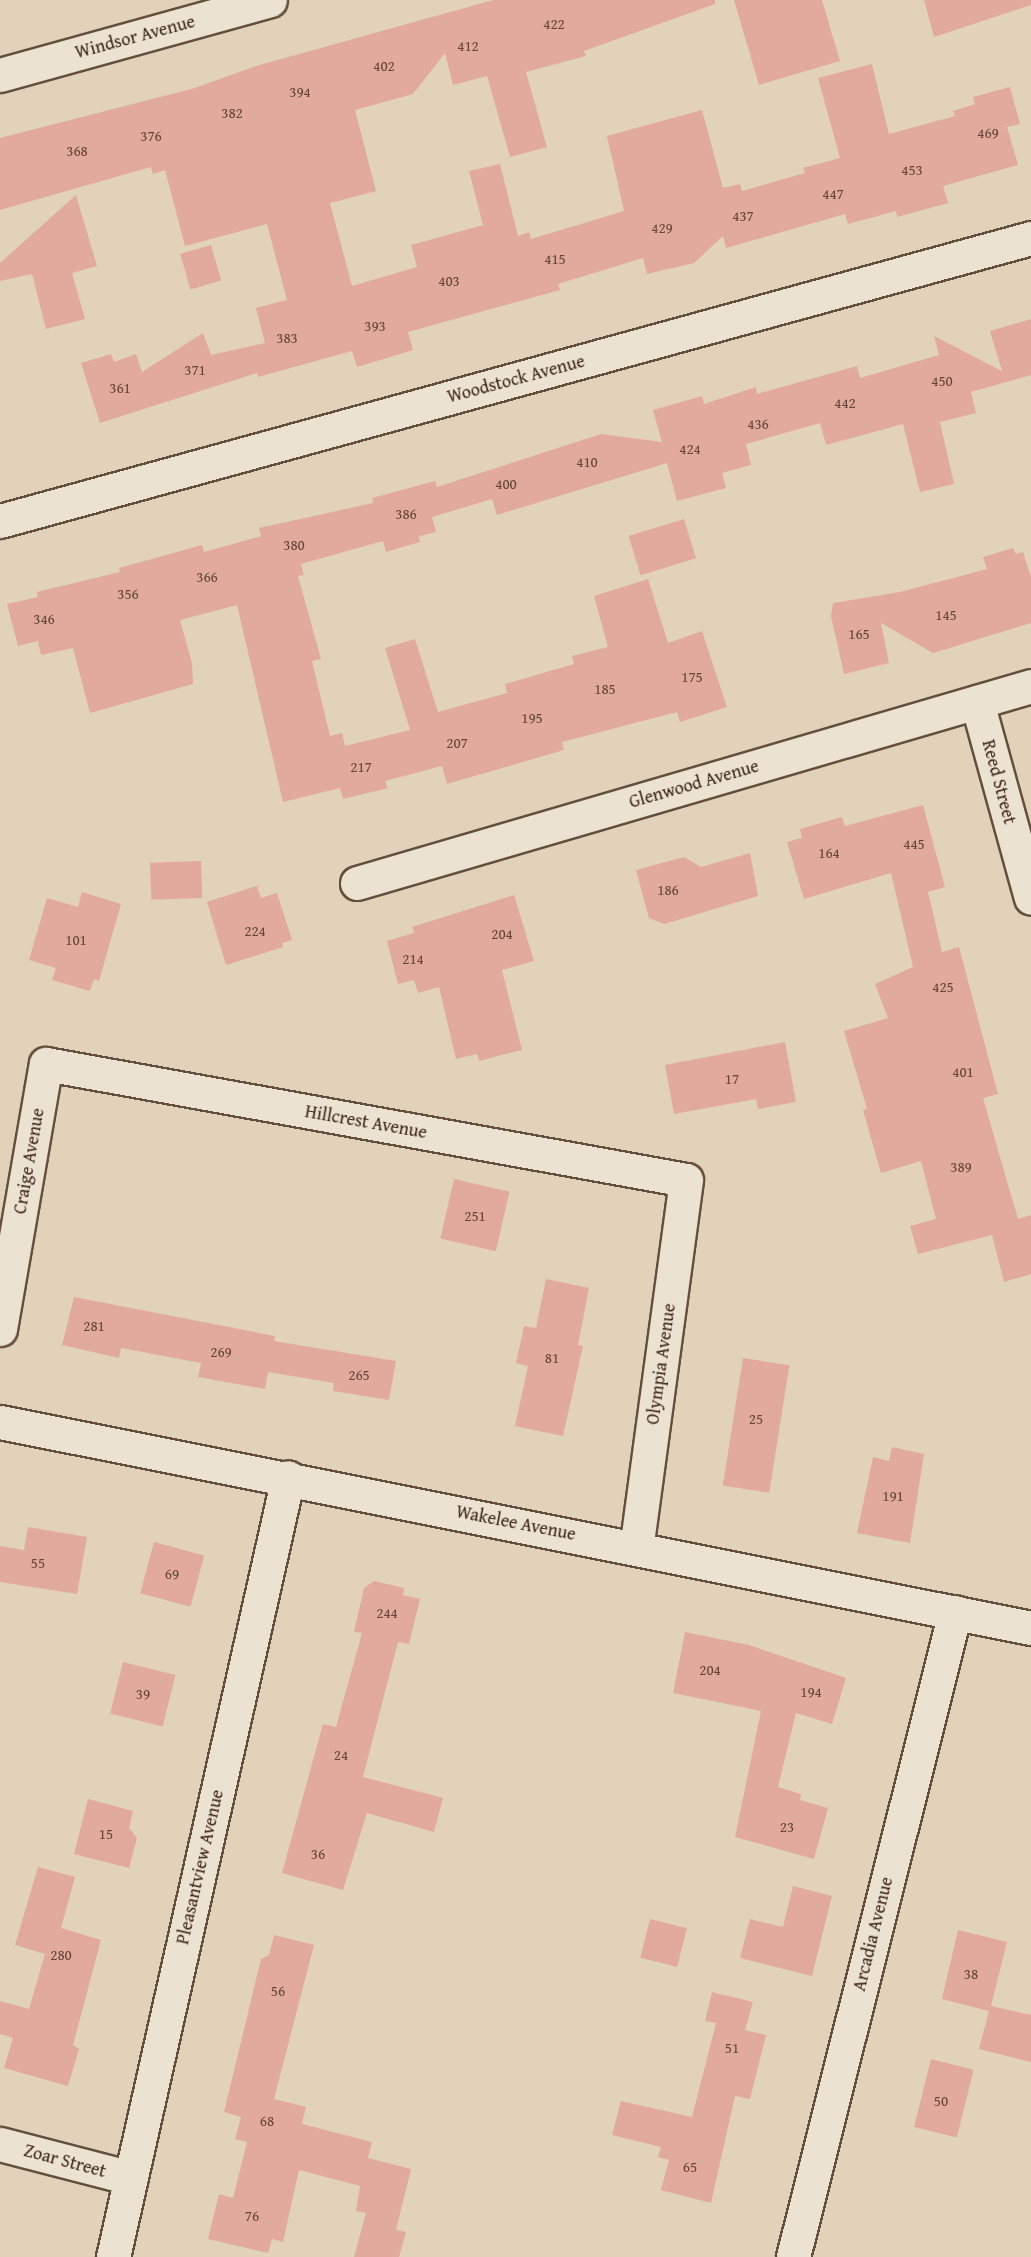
<!DOCTYPE html>
<html>
<head>
<meta charset="utf-8">
<style>
  body { margin:0 }
  #map { position:relative; width:1031px; height:2257px; overflow:hidden; background:#e2d2ba; font-family:"Gentium Book Plus",serif }
  div>[style] { position:absolute }
  [style*='--x'] { left:calc(var(--x)*1px); top:calc(var(--y)*1px); width:calc(var(--w)*1px); rotate:calc(var(--a)*1deg) }
  .building>* { inset:0; background:#e1aa9c; transform-origin:0 0 }
  .roads { filter:drop-shadow(2px 0 #644f3e) drop-shadow(-2px 0 #644f3e) drop-shadow(0 2px #644f3e) drop-shadow(0 -2px #644f3e) }
  .street>* { height:33px; margin:-16.5px; padding:0 16.5px; transform-origin:16.5px; border-radius:16.5px; background:#ece2d2 }
  span { translate:-50% -50%; white-space:nowrap; text-align:center; line-height:1.15; -webkit-text-stroke:4.5px #ece2d2; paint-order:stroke }
  .number-label { font-size:15px; color:#644536 }
  .number-label span { -webkit-text-stroke-width:0 }
  .street-label { font-size:18px; color:#3a2314 }
</style>
</head>
<body>
<div id="map">
  <div class="building">
    <i style="clip-path:polygon(493px 0,715px 0,715px 4px,584px 51px,586px 56px,526px 72px,547px 147px,510px 157px,487px 76px,453px 85px,445px 53px,413px 94px,355px 110px,376px 191px,330px 203px,352px 286px,417px 267px,411px 245px,483px 225px,469px 171px,500px 164px,518px 236px,529px 232px,531px 239px,624px 211px,607px 136px,702px 110px,723px 188px,740px 184px,742px 191px,805px 173px,803px 168px,840px 158px,818px 78px,872px 64px,889px 134px,955px 116px,953px 111px,975px 104px,973px 97px,1010px 87px,1020px 124px,1007px 127px,1018px 165px,943px 186px,948px 203px,897px 217px,896px 211px,848px 224px,845px 214px,726px 248px,723px 236px,694px 263px,647px 274px,643px 258px,558px 284px,560px 290px,408px 332px,413px 350px,357px 367px,352px 351px,258px 377px,257px 373px,100px 423px,81px 363px,111px 354px,114px 362px,136px 354px,142px 372px,203px 333px,211px 355px,265px 343px,256px 308px,287px 300px,267px 224px,185px 246px,165px 170px,153px 174px,151px 167px,0 210px,0 138px,195px 88px,256px 66px)"></i>
    <i style="clip-path:polygon(734px 0,822px 0,840px 61px,759px 85px)"></i>
    <i style="clip-path:polygon(924px 0,1031px 0,1031px 5px,934px 37px)"></i>
    <i style="clip-path:polygon(76px 195px,97px 266px,72px 273px,85px 319px,46px 329px,32px 274px,0 281px,0 263px)"></i>
    <i style="left:211px;top:245px;width:37px;height:32px;rotate:74deg"></i>
    <i style="clip-path:polygon(1031px 319px,1031px 375px,971px 392px,976px 413px,940px 422px,954px 484px,920px 492px,903px 424px,826px 445px,820px 423px,746px 444px,751px 465px,722px 473px,726px 488px,677px 501px,667px 463px,497px 515px,492px 499px,432px 517px,436px 532px,419px 536px,420px 542px,386px 552px,383px 541px,301px 564px,304px 575px,298px 576px,321px 659px,312px 661px,330px 736px,342px 733px,345px 746px,410px 730px,385px 648px,415px 639px,438px 712px,507px 693px,505px 684px,574px 664px,572px 656px,608px 647px,594px 596px,648px 579px,668px 643px,702px 631px,727px 707px,680px 722px,677px 712px,562px 742px,564px 750px,447px 784px,442px 766px,385px 781px,388px 788px,343px 799px,340px 788px,283px 802px,237px 605px,180px 620px,192px 663px,193px 684px,90px 713px,73px 648px,41px 655px,38px 641px,18px 646px,7px 604px,38px 597px,37px 592px,120px 572px,119px 568px,202px 545px,204px 552px,261px 536px,259px 528px,373px 503px,372px 498px,435px 481px,437px 487px,601px 434px,662px 442px,653px 410px,702px 396px,704px 404px,756px 387px,757px 394px,857px 366px,860px 378px,939px 355px,934px 336px,1002px 371px,990px 331px)"></i>
    <i style="left:684px;top:519px;width:41px;height:58px;rotate:73deg"></i>
    <i style="clip-path:polygon(1013px 548px,1016px 554px,1023px 552px,1031px 577px,1031px 623px,933px 653px,881px 623px,889px 663px,844px 674px,831px 616px,833px 603px,900px 592px,987px 569px,983px 557px)"></i>
    <i style="clip-path:polygon(923px 805px,945px 887px,928px 892px,942px 952px,959px 947px,998px 1094px,983px 1098px,1018px 1219px,1031px 1215px,1031px 1274px,1004px 1282px,992px 1235px,918px 1254px,910px 1226px,936px 1219px,921px 1161px,881px 1173px,863px 1110px,867px 1109px,844px 1031px,888px 1018px,875px 984px,913px 967px,891px 873px,804px 899px,787px 842px,802px 838px,800px 829px,842px 817px,845px 826px)"></i>
    <i style="clip-path:polygon(750px 853px,758px 896px,664px 924px,649px 918px,636px 870px,684px 857px,701px 867px)"></i>
    <i style="left:201px;top:861px;width:37px;height:51px;rotate:88deg"></i>
    <i style="clip-path:polygon(257px 886px,261px 898px,277px 893px,292px 940px,282px 943px,283px 947px,226px 965px,207px 902px)"></i>
    <i style="clip-path:polygon(82px 892px,121px 904px,99px 981px,94px 979px,90px 991px,52px 980px,56px 968px,29px 960px,47px 898px,78px 907px)"></i>
    <i style="clip-path:polygon(514px 895px,534px 961px,502px 970px,522px 1050px,479px 1061px,477px 1054px,456px 1059px,439px 987px,418px 993px,414px 980px,398px 984px,387px 941px,414px 933px,412px 927px)"></i>
    <i style="clip-path:polygon(785px 1042px,796px 1102px,758px 1109px,756px 1099px,674px 1114px,665px 1065px)"></i>
    <i style="left:454px;top:1179px;width:57px;height:61px;rotate:13deg"></i>
    <i style="clip-path:polygon(546px 1279px,589px 1288px,578px 1345px,583px 1346px,563px 1436px,515px 1426px,528px 1366px,516px 1363px,524px 1326px,536px 1328px)"></i>
    <i style="clip-path:polygon(74px 1297px,275px 1336px,274px 1341px,396px 1361px,389px 1400px,333px 1391px,334px 1383px,268px 1372px,265px 1389px,198px 1377px,201px 1363px,121px 1348px,119px 1358px,62px 1345px)"></i>
    <i style="left:743px;top:1358px;width:47px;height:129px;rotate:9deg"></i>
    <i style="clip-path:polygon(892px 1447px,924px 1454px,910px 1543px,857px 1533px,873px 1457px,889px 1461px)"></i>
    <i style="clip-path:polygon(28px 1527px,87px 1537px,77px 1594px,0 1582px,0 1546px,24px 1550px)"></i>
    <i style="left:154px;top:1542px;width:52px;height:53px;rotate:15deg"></i>
    <i style="clip-path:polygon(374px 1581px,404px 1588px,403px 1595px,420px 1599px,409px 1644px,398px 1642px,363px 1777px,443px 1798px,434px 1832px,367px 1813px,343px 1890px,282px 1873px,323px 1724px,336px 1727px,362px 1633px,354px 1632px,364px 1588px)"></i>
    <i style="clip-path:polygon(685px 1632px,749px 1645px,846px 1678px,832px 1724px,796px 1713px,778px 1787px,801px 1794px,800px 1800px,828px 1808px,814px 1859px,735px 1837px,761px 1711px,673px 1693px)"></i>
    <i style="left:123px;top:1662px;width:54px;height:53px;rotate:14deg"></i>
    <i style="clip-path:polygon(88px 1799px,133px 1811px,129px 1828px,137px 1838px,129px 1868px,74px 1854px)"></i>
    <i style="clip-path:polygon(38px 1867px,75px 1877px,61px 1928px,101px 1940px,73px 2045px,79px 2049px,68px 2086px,4px 2068px,13px 2038px,0 2034px,0 2001px,29px 2009px,45px 1954px,15px 1945px)"></i>
    <i style="clip-path:polygon(793px 1886px,832px 1896px,812px 1976px,740px 1958px,750px 1919px,783px 1927px)"></i>
    <i style="left:650px;top:1919px;width:38px;height:40px;rotate:14deg"></i>
    <i style="clip-path:polygon(958px 1930px,1007px 1942px,991px 2006px,1031px 2015px,1031px 2062px,979px 2049px,989px 2011px,942px 1999px)"></i>
    <i style="clip-path:polygon(274px 1935px,314px 1945px,274px 2099px,306px 2107px,302px 2124px,372px 2142px,368px 2158px,411px 2169px,396px 2230px,406px 2232px,399px 2257px,354px 2257px,366px 2213px,356px 2211px,360px 2186px,299px 2170px,283px 2242px,272px 2239px,268px 2253px,208px 2239px,219px 2194px,233px 2198px,247px 2142px,235px 2139px,241px 2117px,224px 2112px,261px 1959px,269px 1955px)"></i>
    <i style="clip-path:polygon(712px 1992px,753px 2002px,745px 2030px,766px 2035px,750px 2099px,735px 2096px,711px 2203px,661px 2190px,669px 2160px,658px 2157px,661px 2147px,612px 2135px,621px 2101px,692px 2117px,716px 2023px,705px 2021px)"></i>
    <i style="left:931px;top:2059px;width:44px;height:70px;rotate:14deg"></i>
  </div>
  <div class="roads">
    <div class="street">
      <i style="--x:0;--y:75;--w:280;--a:-15.5"></i>
      <i style="--x:0;--y:521;--w:1069;--a:-15.35"></i>
      <i style="--x:977;--y:702;--w:203;--a:74.6"></i>
      <i style="--x:357;--y:883;--w:702;--a:-16.29"></i>
      <i style="--x:0;--y:1329;--w:269;--a:-80.2"></i>
      <i style="--x:46;--y:1064;--w:650;--a:10.27"></i>
      <i style="--x:686;--y:1180;--w:371;--a:97.7"></i>
      <i style="--x:0;--y:1422;--w:1051;--a:11.3"></i>
      <i style="--x:0;--y:2144;--w:135;--a:14.5"></i>
      <i style="--x:113;--y:2257;--w:799;--a:-77.35"></i>
      <i style="--x:793;--y:2257;--w:665;--a:-75.9"></i>
    </div>
  </div>
  <div class="number-label">
    <span style="left:554px;top:24px">422</span>
    <span style="left:468px;top:46px">412</span>
    <span style="left:384px;top:66px">402</span>
    <span style="left:300px;top:92px">394</span>
    <span style="left:232px;top:113px">382</span>
    <span style="left:988px;top:133px">469</span>
    <span style="left:151px;top:136px">376</span>
    <span style="left:77px;top:151px">368</span>
    <span style="left:912px;top:170px">453</span>
    <span style="left:833px;top:194px">447</span>
    <span style="left:743px;top:216px">437</span>
    <span style="left:662px;top:228px">429</span>
    <span style="left:555px;top:259px">415</span>
    <span style="left:449px;top:281px">403</span>
    <span style="left:375px;top:326px">393</span>
    <span style="left:287px;top:338px">383</span>
    <span style="left:195px;top:370px">371</span>
    <span style="left:942px;top:381px">450</span>
    <span style="left:120px;top:388px">361</span>
    <span style="left:845px;top:403px">442</span>
    <span style="left:758px;top:424px">436</span>
    <span style="left:690px;top:449px">424</span>
    <span style="left:587px;top:462px">410</span>
    <span style="left:506px;top:484px">400</span>
    <span style="left:406px;top:514px">386</span>
    <span style="left:294px;top:545px">380</span>
    <span style="left:207px;top:577px">366</span>
    <span style="left:128px;top:594px">356</span>
    <span style="left:946px;top:615px">145</span>
    <span style="left:44px;top:619px">346</span>
    <span style="left:859px;top:634px">165</span>
    <span style="left:692px;top:677px">175</span>
    <span style="left:605px;top:689px">185</span>
    <span style="left:532px;top:718px">195</span>
    <span style="left:457px;top:743px">207</span>
    <span style="left:361px;top:767px">217</span>
    <span style="left:914px;top:844px">445</span>
    <span style="left:829px;top:853px">164</span>
    <span style="left:668px;top:890px">186</span>
    <span style="left:255px;top:931px">224</span>
    <span style="left:502px;top:934px">204</span>
    <span style="left:76px;top:940px">101</span>
    <span style="left:413px;top:959px">214</span>
    <span style="left:943px;top:987px">425</span>
    <span style="left:963px;top:1072px">401</span>
    <span style="left:732px;top:1079px">17</span>
    <span style="left:961px;top:1167px">389</span>
    <span style="left:475px;top:1216px">251</span>
    <span style="left:94px;top:1326px">281</span>
    <span style="left:221px;top:1352px">269</span>
    <span style="left:552px;top:1358px">81</span>
    <span style="left:359px;top:1375px">265</span>
    <span style="left:756px;top:1419px">25</span>
    <span style="left:893px;top:1496px">191</span>
    <span style="left:38px;top:1563px">55</span>
    <span style="left:172px;top:1574px">69</span>
    <span style="left:387px;top:1613px">244</span>
    <span style="left:710px;top:1670px">204</span>
    <span style="left:811px;top:1692px">194</span>
    <span style="left:143px;top:1694px">39</span>
    <span style="left:341px;top:1755px">24</span>
    <span style="left:787px;top:1827px">23</span>
    <span style="left:106px;top:1834px">15</span>
    <span style="left:318px;top:1854px">36</span>
    <span style="left:61px;top:1955px">280</span>
    <span style="left:971px;top:1974px">38</span>
    <span style="left:278px;top:1991px">56</span>
    <span style="left:732px;top:2048px">51</span>
    <span style="left:941px;top:2101px">50</span>
    <span style="left:267px;top:2121px">68</span>
    <span style="left:690px;top:2167px">65</span>
    <span style="left:252px;top:2216px">76</span>
  </div>
  <div class="street-label">
    <span style="left:135px;top:37px;rotate:-15deg">Windsor Avenue</span>
    <span style="left:516px;top:379px;rotate:-15deg">Woodstock Avenue</span>
    <span style="left:999px;top:782px;rotate:75deg">Reed Street</span>
    <span style="left:694px;top:784px;rotate:-16deg">Glenwood Avenue</span>
    <span style="left:366px;top:1122px;rotate:10deg">Hillcrest Avenue</span>
    <span style="left:29px;top:1161px;rotate:-80deg">Craige Avenue</span>
    <span style="left:661px;top:1364px;rotate:-82deg">Olympia Avenue</span>
    <span style="left:516px;top:1523px;rotate:11deg">Wakelee Avenue</span>
    <span style="left:200px;top:1867px;rotate:-77deg">Pleasantview Avenue</span>
    <span style="left:873px;top:1934px;rotate:-76deg">Arcadia Avenue</span>
    <span style="left:65px;top:2161px;rotate:15deg">Zoar Street</span>
  </div>
</div>
</body>
</html>
